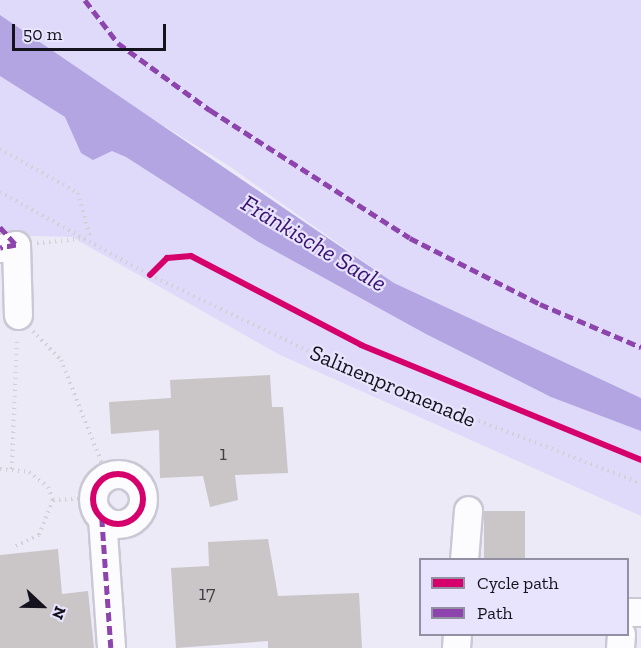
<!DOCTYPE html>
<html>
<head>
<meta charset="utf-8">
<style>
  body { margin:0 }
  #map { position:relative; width:641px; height:648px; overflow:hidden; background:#eceaf7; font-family:"Zilla Slab",serif }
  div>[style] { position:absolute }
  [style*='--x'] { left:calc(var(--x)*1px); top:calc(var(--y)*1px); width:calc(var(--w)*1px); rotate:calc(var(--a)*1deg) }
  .green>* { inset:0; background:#dfdaf9 }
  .water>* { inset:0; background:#b3a5e2 }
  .building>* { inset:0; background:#cac5c7; transform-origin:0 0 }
  .path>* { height:4px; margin-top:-2px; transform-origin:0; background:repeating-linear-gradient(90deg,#d2d0d5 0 1.5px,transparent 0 6px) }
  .roads { filter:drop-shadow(2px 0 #cac8d4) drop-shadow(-2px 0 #cac8d4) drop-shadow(0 2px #cac8d4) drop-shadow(0 -2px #cac8d4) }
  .minor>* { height:27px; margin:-13.5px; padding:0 13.5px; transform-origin:13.5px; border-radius:13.5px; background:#fcfcfe }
  .minor>.ring { margin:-13.5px; padding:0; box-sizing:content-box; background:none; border:27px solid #fcfcfe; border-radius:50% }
  .quiet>* { height:4.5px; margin-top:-2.25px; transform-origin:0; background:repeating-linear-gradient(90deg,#8e44ad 0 9px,transparent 0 13.5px) }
  .cycleway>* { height:6px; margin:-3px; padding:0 3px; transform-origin:3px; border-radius:3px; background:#d6006c }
  .cycleway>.ring { margin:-3px; padding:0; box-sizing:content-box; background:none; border:6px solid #d6006c; border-radius:50% }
  span { translate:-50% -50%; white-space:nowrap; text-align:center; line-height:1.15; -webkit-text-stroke:4.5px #e8e4fd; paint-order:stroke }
  .number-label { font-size:20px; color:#423f47 }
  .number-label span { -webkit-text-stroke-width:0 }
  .street-label { font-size:22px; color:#14121c }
  .water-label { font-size:24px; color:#381172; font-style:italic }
  .legend { position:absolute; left:419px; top:558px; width:210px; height:78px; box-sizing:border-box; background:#e8e4fd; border:2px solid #9390a3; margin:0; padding:8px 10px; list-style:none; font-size:18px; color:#14121c }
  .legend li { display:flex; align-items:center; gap:12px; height:30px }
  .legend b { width:30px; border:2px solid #9390a3 }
  .north { position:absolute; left:12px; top:576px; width:60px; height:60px; -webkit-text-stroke:4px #e8e4fd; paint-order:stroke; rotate:112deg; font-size:16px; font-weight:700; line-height:24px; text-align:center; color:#14121c }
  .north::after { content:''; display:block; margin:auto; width:21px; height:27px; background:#14121c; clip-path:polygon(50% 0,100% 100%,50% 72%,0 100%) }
  .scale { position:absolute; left:12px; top:24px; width:154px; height:27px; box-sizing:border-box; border:3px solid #14121c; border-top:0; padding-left:8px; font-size:18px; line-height:21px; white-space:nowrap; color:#14121c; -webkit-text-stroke:4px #e8e4fd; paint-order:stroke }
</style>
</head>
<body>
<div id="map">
  <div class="green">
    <i style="clip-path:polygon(0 0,641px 0,641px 398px,394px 283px,229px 166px,88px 79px,0 15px)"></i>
    <i style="clip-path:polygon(0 75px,641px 415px,641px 516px,278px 354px,72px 237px,0 235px)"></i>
  </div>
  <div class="water">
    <i style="clip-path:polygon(0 15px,394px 283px,641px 398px,641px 431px,551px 397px,426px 334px,257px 241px,126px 157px,112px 151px,93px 160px,81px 153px,65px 117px,0 76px)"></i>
  </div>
  <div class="building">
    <i style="clip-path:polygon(270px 375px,272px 407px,283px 407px,288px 473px,235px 475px,238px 500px,210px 507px,203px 476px,160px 478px,159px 430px,111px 434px,109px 402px,171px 398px,170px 380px)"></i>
    <i style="left:484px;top:511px;width:41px;height:49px"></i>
    <i style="clip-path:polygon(268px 539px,278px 596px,359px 593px,362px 648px,268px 648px,268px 641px,176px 648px,171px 568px,209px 566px,208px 542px)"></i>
    <i style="clip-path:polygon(58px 549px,62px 594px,88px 591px,94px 648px,0 648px,0 555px)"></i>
  </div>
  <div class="path">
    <i style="--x:0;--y:149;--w:90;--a:29.4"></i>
    <i style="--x:78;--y:193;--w:46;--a:74.7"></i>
    <i style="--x:0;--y:192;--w:171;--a:29"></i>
    <i style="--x:150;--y:275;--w:222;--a:25.6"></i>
    <i style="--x:350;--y:371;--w:312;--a:21.1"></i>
    <i style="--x:37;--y:243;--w:52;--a:-5.5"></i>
    <i style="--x:33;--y:331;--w:40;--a:46"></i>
    <i style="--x:61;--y:360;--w:125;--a:68.4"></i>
    <i style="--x:0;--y:469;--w:29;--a:6"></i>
    <i style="--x:29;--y:472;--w:24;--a:38"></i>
    <i style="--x:48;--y:487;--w:14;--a:69"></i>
    <i style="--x:53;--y:500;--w:38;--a:112"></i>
    <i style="--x:39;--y:535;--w:29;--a:155"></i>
    <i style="--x:12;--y:469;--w:132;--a:-87.8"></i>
    <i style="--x:53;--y:500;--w:36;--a:-3"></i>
  </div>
  <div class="roads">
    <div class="minor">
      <i style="--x:0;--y:248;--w:16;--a:-11"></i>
      <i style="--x:16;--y:245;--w:70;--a:88.4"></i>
      <i class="ring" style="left:93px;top:474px;width:23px;height:23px"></i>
      <i style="--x:102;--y:518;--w:130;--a:86"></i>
      <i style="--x:464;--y:560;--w:50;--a:-85.4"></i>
      <i style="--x:628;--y:612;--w:13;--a:0"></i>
      <i style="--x:456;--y:648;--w:14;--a:-86"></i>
      <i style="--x:620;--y:648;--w:14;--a:-86"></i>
    </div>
  </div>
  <div class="quiet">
    <i style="--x:85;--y:0;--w:54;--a:52.5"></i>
    <i style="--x:118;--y:43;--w:114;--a:36.1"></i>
    <i style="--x:210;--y:110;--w:237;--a:32.6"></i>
    <i style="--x:410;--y:238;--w:146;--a:26.9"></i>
    <i style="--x:540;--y:304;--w:110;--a:23.1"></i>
    <i style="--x:0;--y:227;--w:24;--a:48"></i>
    <i style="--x:16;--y:245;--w:16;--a:169"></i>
    <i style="--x:102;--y:518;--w:130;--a:86"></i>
  </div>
  <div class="cycleway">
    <i style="--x:150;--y:275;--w:24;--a:-45"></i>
    <i style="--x:167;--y:258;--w:24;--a:-5"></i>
    <i style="--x:191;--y:256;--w:192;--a:27.6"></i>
    <i style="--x:361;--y:345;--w:303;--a:22.3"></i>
    <i class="ring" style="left:93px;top:474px;width:44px;height:44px"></i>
  </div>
  <div class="number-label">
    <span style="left:223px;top:453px">1</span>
    <span style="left:207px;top:593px">17</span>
  </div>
  <div class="street-label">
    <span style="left:393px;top:386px;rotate:23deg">Salinenpromenade</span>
  </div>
  <div class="water-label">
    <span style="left:314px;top:243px;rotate:31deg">Fränkische Saale</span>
  </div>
  <ul class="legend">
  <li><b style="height:8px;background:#d6006c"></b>Cycle path</li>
  <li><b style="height:8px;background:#8e44ad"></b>Path</li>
  </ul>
  <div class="north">N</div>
  <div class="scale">50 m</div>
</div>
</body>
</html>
